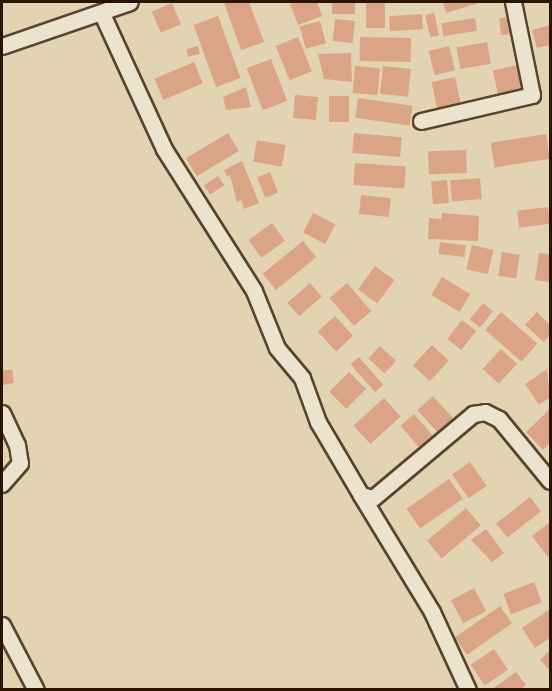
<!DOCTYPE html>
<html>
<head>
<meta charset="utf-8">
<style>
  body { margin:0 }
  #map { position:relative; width:552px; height:691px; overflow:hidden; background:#e2d4b3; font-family:"IM FELL English",serif }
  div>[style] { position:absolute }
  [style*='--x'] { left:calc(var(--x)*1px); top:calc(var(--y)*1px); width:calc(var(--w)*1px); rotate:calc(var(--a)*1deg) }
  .building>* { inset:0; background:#dba486; transform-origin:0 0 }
  .roads { filter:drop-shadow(2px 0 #57442e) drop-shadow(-2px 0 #57442e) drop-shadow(0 2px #57442e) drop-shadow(0 -2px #57442e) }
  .minor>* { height:15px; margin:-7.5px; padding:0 7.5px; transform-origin:7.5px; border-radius:7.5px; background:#ece3ce }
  span { translate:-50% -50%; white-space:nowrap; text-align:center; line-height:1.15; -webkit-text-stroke:5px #ece3ce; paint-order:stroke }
  .frame { position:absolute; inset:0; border:3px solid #291402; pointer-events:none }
</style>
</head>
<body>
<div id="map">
  <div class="building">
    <i style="clip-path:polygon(249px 2px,264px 42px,241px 50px,224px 3px)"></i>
    <i style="clip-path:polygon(296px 2px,317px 2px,322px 16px,298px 25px,290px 4px)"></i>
    <i style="left:332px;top:2px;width:23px;height:12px"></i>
    <i style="left:366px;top:2px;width:19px;height:26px"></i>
    <i style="clip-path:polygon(443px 2px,482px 2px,446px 13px)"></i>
    <i style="left:172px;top:3px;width:23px;height:22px;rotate:67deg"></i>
    <i style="left:434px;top:13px;width:23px;height:9px;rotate:77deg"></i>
    <i style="left:422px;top:14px;width:15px;height:33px;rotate:86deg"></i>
    <i style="left:218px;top:16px;width:66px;height:26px;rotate:70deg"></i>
    <i style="left:510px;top:17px;width:17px;height:11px;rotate:83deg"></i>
    <i style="left:475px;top:18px;width:13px;height:34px;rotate:81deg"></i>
    <i style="left:335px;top:19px;width:20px;height:22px;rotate:6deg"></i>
    <i style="left:320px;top:21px;width:23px;height:21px;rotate:75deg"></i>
    <i style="clip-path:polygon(550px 25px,550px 45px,537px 48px,532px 30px)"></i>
    <i style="left:298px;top:37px;width:37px;height:24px;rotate:68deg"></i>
    <i style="left:360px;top:37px;width:51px;height:24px;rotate:1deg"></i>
    <i style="left:487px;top:42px;width:22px;height:31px;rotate:80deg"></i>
    <i style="left:198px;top:46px;width:8px;height:12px;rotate:76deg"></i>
    <i style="left:449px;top:46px;width:25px;height:21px;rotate:76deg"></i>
    <i style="clip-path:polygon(351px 53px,352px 82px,324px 79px,318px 54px)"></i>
    <i style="left:271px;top:59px;width:45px;height:26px;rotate:69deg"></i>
    <i style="left:194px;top:62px;width:23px;height:43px;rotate:67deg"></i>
    <i style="left:517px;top:65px;width:27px;height:25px;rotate:77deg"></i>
    <i style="left:355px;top:66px;width:25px;height:27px;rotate:5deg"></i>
    <i style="left:383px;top:66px;width:28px;height:28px;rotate:6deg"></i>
    <i style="left:455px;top:77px;width:30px;height:24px;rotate:78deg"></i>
    <i style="clip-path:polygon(246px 87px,251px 107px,226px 110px,223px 97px)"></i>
    <i style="left:295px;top:95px;width:23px;height:23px;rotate:5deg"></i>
    <i style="left:329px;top:96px;width:20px;height:26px"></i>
    <i style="left:358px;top:98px;width:55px;height:20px;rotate:8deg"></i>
    <i style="left:228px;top:133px;width:21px;height:49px;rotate:59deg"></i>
    <i style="left:354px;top:133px;width:48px;height:20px;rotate:5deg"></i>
    <i style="left:546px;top:134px;width:25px;height:56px;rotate:81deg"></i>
    <i style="left:257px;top:140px;width:29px;height:22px;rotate:10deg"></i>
    <i style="left:466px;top:150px;width:23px;height:38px;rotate:88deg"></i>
    <i style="clip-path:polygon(242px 161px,259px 203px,244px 209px,241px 200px,237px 202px,230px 175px,227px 177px,224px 170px)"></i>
    <i style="left:355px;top:163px;width:51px;height:22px;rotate:4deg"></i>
    <i style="left:270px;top:172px;width:22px;height:14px;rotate:68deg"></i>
    <i style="left:218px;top:176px;width:11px;height:17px;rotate:56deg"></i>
    <i style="left:480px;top:178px;width:21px;height:30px;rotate:85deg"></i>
    <i style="left:447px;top:180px;width:23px;height:16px;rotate:85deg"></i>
    <i style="left:361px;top:195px;width:30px;height:19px;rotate:6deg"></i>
    <i style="left:548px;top:207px;width:17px;height:31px;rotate:83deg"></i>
    <i style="left:313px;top:213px;width:25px;height:22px;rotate:27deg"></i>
    <i style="clip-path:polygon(442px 213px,479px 216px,478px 241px,428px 239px,429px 218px,441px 219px)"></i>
    <i style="left:272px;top:223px;width:22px;height:29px;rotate:54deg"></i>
    <i style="left:303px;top:241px;width:21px;height:52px;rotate:51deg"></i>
    <i style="left:440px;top:242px;width:26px;height:12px;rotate:7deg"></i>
    <i style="left:472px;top:245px;width:22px;height:25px;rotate:13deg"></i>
    <i style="left:502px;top:252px;width:18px;height:24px;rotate:9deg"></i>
    <i style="clip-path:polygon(539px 253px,550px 254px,549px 282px,535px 280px)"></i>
    <i style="left:375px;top:266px;width:24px;height:29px;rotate:36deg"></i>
    <i style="left:442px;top:277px;width:33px;height:21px;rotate:31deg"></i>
    <i style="left:310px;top:283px;width:18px;height:30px;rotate:49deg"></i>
    <i style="left:347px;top:283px;width:37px;height:23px;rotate:49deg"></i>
    <i style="left:483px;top:303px;width:13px;height:21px;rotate:39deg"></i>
    <i style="left:501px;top:312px;width:48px;height:24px;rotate:41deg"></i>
    <i style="clip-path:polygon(537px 312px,550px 325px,550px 335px,544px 342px,525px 325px)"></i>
    <i style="left:335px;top:316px;width:27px;height:23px;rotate:48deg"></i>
    <i style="left:462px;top:320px;width:18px;height:24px;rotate:38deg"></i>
    <i style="left:432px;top:345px;width:23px;height:28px;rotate:43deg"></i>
    <i style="left:380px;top:346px;width:22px;height:17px;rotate:43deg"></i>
    <i style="left:501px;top:349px;width:22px;height:27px;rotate:43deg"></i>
    <i style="left:359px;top:357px;width:37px;height:11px;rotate:49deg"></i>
    <i style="clip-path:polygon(12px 369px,14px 383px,3px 385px,2px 371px)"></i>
    <i style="clip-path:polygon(547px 369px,550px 397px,539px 405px,525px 384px)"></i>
    <i style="left:349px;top:372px;width:24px;height:28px;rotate:45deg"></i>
    <i style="left:433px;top:396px;width:31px;height:21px;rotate:48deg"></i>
    <i style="left:384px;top:398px;width:25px;height:41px;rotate:48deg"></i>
    <i style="clip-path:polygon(550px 409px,550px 443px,543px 450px,526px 432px)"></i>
    <i style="left:414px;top:414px;width:28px;height:18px;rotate:49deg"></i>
    <i style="left:470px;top:462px;width:29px;height:22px;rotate:55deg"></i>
    <i style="left:449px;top:479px;width:24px;height:52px;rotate:55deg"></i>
    <i style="left:530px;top:497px;width:18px;height:43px;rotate:52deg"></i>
    <i style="left:466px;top:508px;width:23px;height:51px;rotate:50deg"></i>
    <i style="clip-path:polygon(550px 522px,550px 555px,548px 557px,532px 536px)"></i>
    <i style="clip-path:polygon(486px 529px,504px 553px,492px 562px,471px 540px)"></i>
    <i style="left:534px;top:582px;width:22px;height:33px;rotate:69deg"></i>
    <i style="left:474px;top:588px;width:26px;height:26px;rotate:62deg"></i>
    <i style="left:500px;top:606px;width:21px;height:55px;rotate:55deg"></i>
    <i style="clip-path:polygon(550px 609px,550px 638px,535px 648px,522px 628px)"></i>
    <i style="left:494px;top:649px;width:25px;height:28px;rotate:56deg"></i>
    <i style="clip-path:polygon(550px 650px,550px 671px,540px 660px)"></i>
    <i style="clip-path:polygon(516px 672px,526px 685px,521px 690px,491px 690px)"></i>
  </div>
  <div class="roads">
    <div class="minor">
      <i style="--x:102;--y:14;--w:149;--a:65.3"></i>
      <i style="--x:164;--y:149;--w:168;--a:57.6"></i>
      <i style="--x:254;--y:291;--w:61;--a:68"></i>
      <i style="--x:277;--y:348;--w:39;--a:50"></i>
      <i style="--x:302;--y:378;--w:47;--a:70"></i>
      <i style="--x:318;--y:422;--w:85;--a:59.5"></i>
      <i style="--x:361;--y:495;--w:12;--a:14"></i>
      <i style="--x:373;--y:498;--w:131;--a:-40"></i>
      <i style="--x:473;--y:414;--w:12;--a:-9"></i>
      <i style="--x:485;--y:412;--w:16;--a:27"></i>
      <i style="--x:499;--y:419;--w:80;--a:50.6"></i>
      <i style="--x:2;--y:46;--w:135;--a:-19"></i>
      <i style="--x:421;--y:121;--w:114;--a:-13.2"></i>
      <i style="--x:532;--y:95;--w:95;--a:-101.5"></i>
      <i style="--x:2;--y:413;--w:35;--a:65"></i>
      <i style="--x:17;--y:445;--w:18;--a:81"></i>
      <i style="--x:20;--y:463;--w:28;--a:131"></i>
      <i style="--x:361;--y:495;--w:137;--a:58.7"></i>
      <i style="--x:432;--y:612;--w:86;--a:65.2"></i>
      <i style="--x:2;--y:625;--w:73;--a:62.4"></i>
    </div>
  </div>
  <div class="frame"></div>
</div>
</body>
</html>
